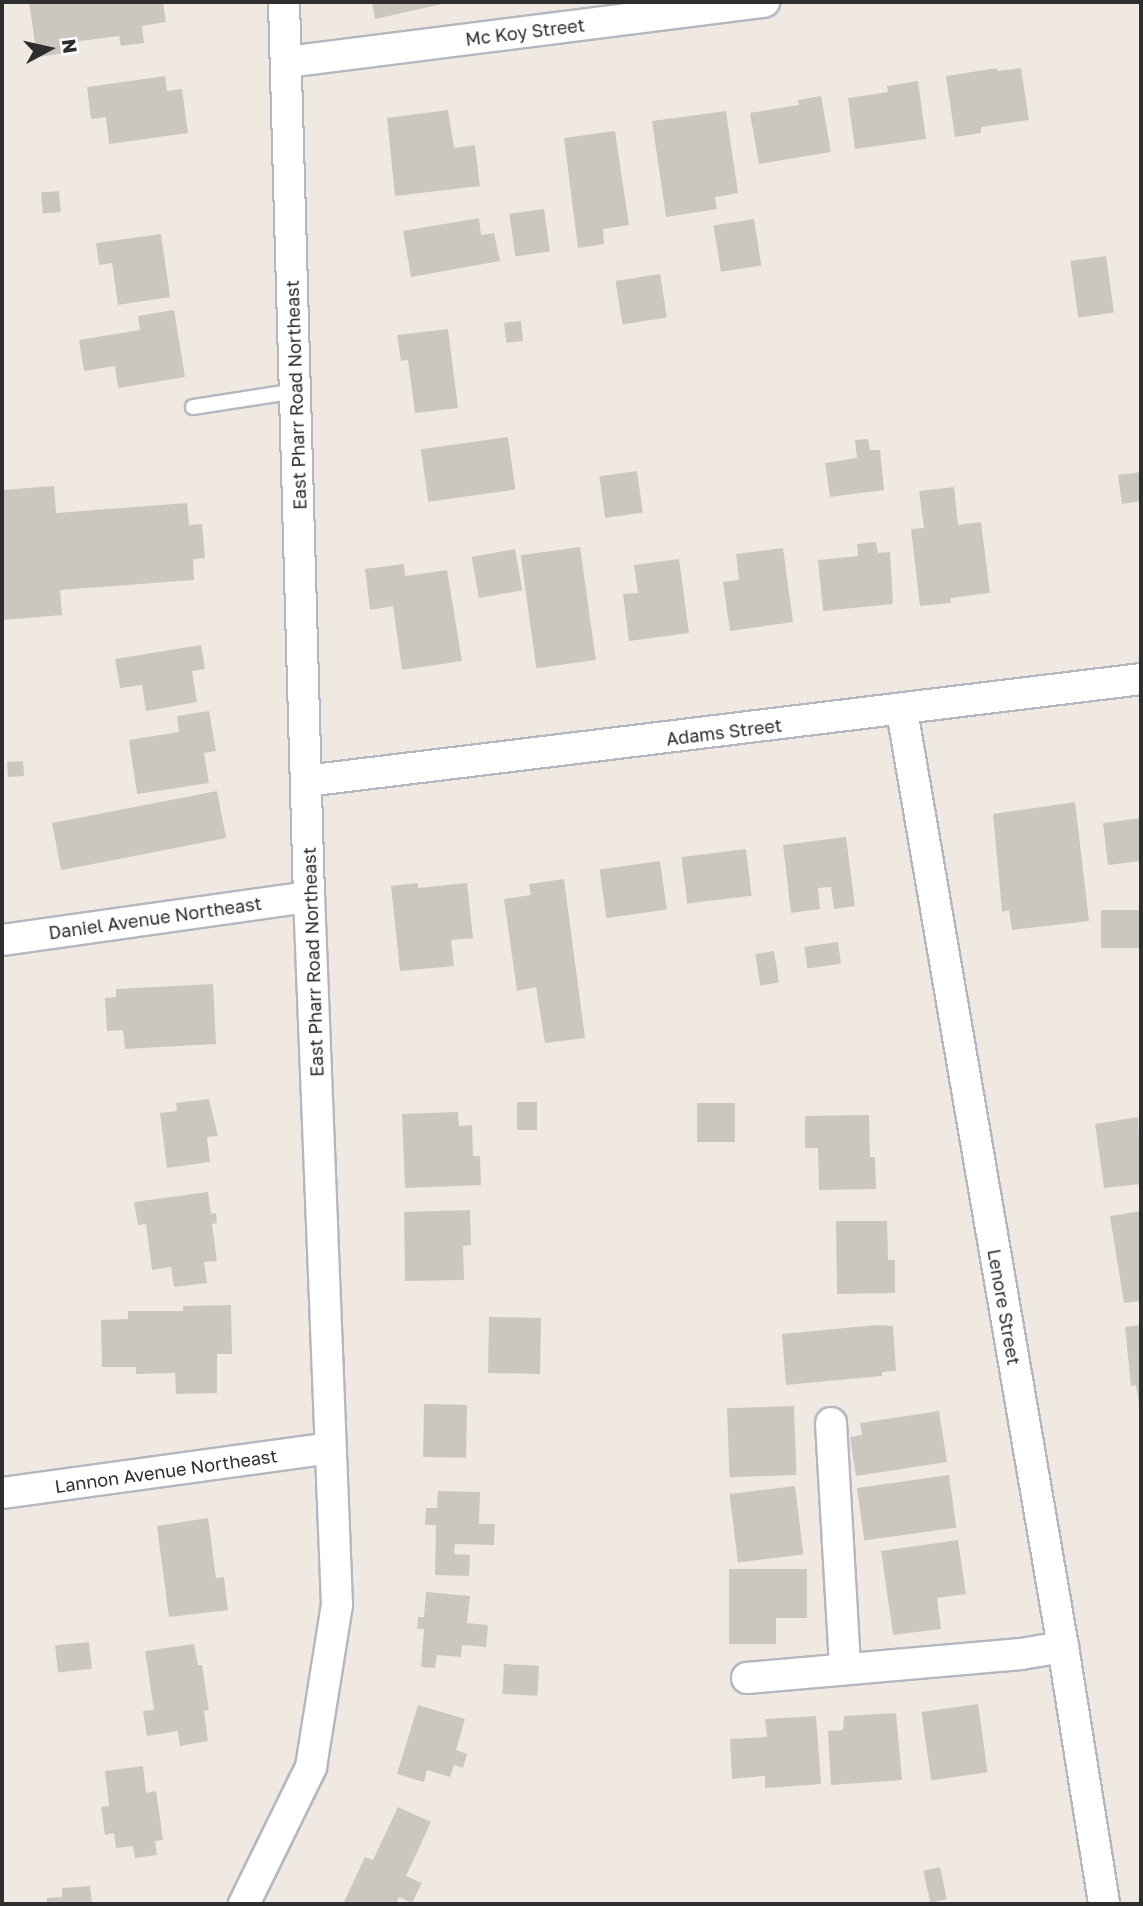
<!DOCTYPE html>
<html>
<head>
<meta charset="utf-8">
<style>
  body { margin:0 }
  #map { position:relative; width:1143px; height:1906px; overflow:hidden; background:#efe9e1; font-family:"Golos Text",sans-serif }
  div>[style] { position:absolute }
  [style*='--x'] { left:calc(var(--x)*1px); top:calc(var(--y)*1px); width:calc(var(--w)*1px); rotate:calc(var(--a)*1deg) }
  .building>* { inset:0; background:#cbc7bf; transform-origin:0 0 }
  .roads { filter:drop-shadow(2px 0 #b4b7c1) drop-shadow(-2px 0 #b4b7c1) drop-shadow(0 2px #b4b7c1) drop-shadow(0 -2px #b4b7c1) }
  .service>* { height:14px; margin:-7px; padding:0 7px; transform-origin:7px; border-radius:7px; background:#fff }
  .minor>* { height:30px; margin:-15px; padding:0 15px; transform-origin:15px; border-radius:15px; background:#fff }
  span { translate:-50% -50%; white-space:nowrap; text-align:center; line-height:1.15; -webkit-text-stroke:5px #fff; paint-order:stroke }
  .street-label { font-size:18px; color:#2e2e2e }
  .frame { position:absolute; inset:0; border:4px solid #2e2e2e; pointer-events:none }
  .north { position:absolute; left:14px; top:14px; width:70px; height:70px; -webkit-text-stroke:5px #fff; paint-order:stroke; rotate:82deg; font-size:19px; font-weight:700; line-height:28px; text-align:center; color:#2e2e2e }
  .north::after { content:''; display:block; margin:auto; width:24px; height:32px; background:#2e2e2e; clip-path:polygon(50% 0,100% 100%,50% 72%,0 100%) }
</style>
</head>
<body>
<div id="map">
  <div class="building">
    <i style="clip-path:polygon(29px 2px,163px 2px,166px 22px,142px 26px,144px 43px,121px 46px,119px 36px,73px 42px,74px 52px,37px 57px)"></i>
    <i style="clip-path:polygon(372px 2px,447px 2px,447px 3px,375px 19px)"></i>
    <i style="clip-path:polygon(997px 68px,997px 71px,1021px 68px,1029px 120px,981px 127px,981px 133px,955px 137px,946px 76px)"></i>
    <i style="clip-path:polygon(165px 76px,167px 91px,182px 89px,188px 133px,109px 144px,106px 117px,91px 119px,87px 87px)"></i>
    <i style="clip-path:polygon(918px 81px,926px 139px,855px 149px,848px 98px,888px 92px,887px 86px)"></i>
    <i style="clip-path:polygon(821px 96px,831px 152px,759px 164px,750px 113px,799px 105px,798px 100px)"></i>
    <i style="clip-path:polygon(448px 110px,454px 148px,475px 145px,480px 186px,395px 196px,387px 118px)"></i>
    <i style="clip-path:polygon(726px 111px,738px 193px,715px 197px,717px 209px,666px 217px,652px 121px)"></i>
    <i style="clip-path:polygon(615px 131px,629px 225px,603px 229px,604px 244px,578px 248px,564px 138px)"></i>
    <i style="left:59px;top:191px;width:21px;height:18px;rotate:85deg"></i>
    <i style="left:544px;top:209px;width:43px;height:35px;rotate:82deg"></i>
    <i style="clip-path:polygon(479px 218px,481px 235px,494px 233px,500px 261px,411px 277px,403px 231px)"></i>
    <i style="left:754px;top:219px;width:47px;height:41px;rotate:81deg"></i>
    <i style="clip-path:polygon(161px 234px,170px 297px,118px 305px,112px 263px,99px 265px,96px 243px)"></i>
    <i style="left:1106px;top:256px;width:57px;height:36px;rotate:82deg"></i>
    <i style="left:660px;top:274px;width:44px;height:45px;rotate:81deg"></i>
    <i style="clip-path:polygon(174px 310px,185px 377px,118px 388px,115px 366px,84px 371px,79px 340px,140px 330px,138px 316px)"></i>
    <i style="left:521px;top:321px;width:20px;height:17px;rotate:84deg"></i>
    <i style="clip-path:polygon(448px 329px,458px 408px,415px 413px,408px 360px,401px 361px,397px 335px)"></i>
    <i style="left:508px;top:437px;width:53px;height:88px;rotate:82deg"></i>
    <i style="clip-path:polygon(868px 439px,870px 450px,880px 450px,884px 490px,830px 497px,825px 463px,857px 458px,855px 440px)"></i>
    <i style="left:637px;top:471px;width:42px;height:38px;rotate:82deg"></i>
    <i style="clip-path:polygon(1141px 472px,1141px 501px,1122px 504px,1118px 475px)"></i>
    <i style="clip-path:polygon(54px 486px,56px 513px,187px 503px,189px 525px,202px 524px,205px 558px,193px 559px,194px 580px,60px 590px,62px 615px,2px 620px,2px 490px)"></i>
    <i style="clip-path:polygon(954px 487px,958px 525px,981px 522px,990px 593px,950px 598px,951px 603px,920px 606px,911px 529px,924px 528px,919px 491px)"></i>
    <i style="clip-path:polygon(876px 542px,878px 553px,890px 552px,893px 604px,823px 611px,818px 560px,858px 556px,857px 544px)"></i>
    <i style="left:580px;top:547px;width:114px;height:60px;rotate:82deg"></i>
    <i style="clip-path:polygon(783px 548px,793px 622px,730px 631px,723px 582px,739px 580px,736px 554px)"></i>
    <i style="left:515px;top:549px;width:42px;height:44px;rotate:80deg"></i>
    <i style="clip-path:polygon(679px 559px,689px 633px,629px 641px,623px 594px,638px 593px,634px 565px)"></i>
    <i style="clip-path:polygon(404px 564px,405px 576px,447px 570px,462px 661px,402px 670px,393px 606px,370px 610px,365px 569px)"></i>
    <i style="clip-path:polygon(201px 645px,205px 669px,192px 671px,197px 702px,146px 711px,142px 685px,120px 688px,115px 659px)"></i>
    <i style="clip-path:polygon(209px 711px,216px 751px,204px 753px,209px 783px,137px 794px,129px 740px,179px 732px,177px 716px)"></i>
    <i style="left:23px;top:761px;width:15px;height:16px;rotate:86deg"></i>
    <i style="left:217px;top:791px;width:48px;height:168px;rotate:79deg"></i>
    <i style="clip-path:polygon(1075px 802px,1089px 921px,1012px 930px,1009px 910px,1002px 912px,993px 814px)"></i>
    <i style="clip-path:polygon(1141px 818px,1141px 861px,1108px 865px,1103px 823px)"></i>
    <i style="clip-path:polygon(846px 837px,855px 906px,834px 909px,831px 887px,818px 888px,820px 909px,791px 913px,783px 845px)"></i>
    <i style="left:746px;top:849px;width:47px;height:65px;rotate:83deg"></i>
    <i style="left:660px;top:861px;width:49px;height:61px;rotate:82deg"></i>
    <i style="clip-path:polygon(564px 879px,585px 1038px,545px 1043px,536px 987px,517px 991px,504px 899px,531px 895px,529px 884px)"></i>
    <i style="clip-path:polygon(418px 883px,418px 888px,467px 883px,473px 938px,451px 940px,454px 966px,400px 971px,391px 886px)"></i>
    <i style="left:1141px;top:910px;width:38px;height:40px;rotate:90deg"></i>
    <i style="left:838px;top:942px;width:22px;height:34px;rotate:82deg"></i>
    <i style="left:774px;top:951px;width:32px;height:19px;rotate:81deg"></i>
    <i style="clip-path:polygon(213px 984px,216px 1044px,125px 1049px,123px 1030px,107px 1031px,105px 998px,116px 997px,116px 989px)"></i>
    <i style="clip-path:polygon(209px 1099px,218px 1136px,207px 1137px,210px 1162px,167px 1168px,160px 1113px,177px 1111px,176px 1103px)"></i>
    <i style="left:517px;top:1102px;width:20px;height:28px"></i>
    <i style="left:697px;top:1103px;width:38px;height:39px"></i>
    <i style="clip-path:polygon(458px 1112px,459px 1126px,472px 1125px,473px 1156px,480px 1156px,481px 1185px,405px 1188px,402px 1114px)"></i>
    <i style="clip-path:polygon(869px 1115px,870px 1157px,875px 1157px,876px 1189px,819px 1190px,818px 1148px,805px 1148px,805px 1116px)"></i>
    <i style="clip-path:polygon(1138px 1117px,1141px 1184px,1104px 1188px,1095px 1124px)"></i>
    <i style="clip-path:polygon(208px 1192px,211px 1214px,216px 1213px,217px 1223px,212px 1224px,217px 1261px,204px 1262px,207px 1283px,174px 1287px,171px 1267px,152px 1270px,146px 1224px,138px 1225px,134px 1202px)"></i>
    <i style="clip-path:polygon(470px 1210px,471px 1245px,463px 1246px,464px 1280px,405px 1281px,404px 1212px)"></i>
    <i style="clip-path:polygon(1141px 1211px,1141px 1301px,1124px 1303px,1110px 1216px)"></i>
    <i style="clip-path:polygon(836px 1221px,887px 1221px,888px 1260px,895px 1260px,895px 1293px,837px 1294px)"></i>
    <i style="clip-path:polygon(231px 1305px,232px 1354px,217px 1354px,217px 1393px,176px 1394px,175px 1373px,136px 1374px,136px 1367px,102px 1367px,101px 1320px,128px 1319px,128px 1311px,183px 1311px,183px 1306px)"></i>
    <i style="left:489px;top:1317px;width:52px;height:56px;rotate:1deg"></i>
    <i style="clip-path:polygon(877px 1325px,893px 1326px,896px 1371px,882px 1372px,882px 1376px,786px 1385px,782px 1334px)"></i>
    <i style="clip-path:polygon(1141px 1325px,1141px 1410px,1140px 1410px,1136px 1385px,1131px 1386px,1125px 1327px)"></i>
    <i style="left:424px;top:1404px;width:43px;height:53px;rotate:1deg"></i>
    <i style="left:794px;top:1406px;width:69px;height:67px;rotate:88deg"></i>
    <i style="clip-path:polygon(939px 1411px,947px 1462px,856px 1476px,850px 1437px,862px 1435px,860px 1423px)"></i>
    <i style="left:949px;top:1475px;width:53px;height:93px;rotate:82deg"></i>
    <i style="left:795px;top:1486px;width:69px;height:66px;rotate:83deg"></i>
    <i style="clip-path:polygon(438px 1491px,480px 1492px,479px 1524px,495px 1524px,494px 1545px,455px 1544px,454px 1554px,470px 1555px,469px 1576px,435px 1575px,436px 1525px,425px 1525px,426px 1508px,437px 1508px)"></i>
    <i style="clip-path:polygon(208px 1518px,216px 1578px,224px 1577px,228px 1610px,169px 1617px,157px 1526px)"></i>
    <i style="clip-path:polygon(958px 1540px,966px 1594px,937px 1598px,941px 1629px,893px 1635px,881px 1551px)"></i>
    <i style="clip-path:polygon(729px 1569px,807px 1569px,807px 1618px,776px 1618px,776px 1644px,729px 1644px)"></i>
    <i style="clip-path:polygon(426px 1592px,470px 1596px,467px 1623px,488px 1625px,486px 1647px,462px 1645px,461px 1657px,437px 1655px,435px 1668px,421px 1667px,424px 1629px,417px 1629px,418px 1617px,424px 1617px)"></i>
    <i style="left:89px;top:1642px;width:27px;height:34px;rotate:84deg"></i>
    <i style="clip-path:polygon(194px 1644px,198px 1665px,202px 1665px,209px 1710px,204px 1711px,208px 1741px,180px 1746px,178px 1731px,147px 1736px,143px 1711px,154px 1710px,145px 1651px)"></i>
    <i style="left:504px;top:1664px;width:35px;height:30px;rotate:3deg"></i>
    <i style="left:978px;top:1704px;width:69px;height:57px;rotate:82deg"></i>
    <i style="clip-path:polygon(418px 1705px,465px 1719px,456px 1750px,467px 1754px,463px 1768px,454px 1765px,450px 1777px,427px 1770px,424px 1782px,397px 1774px)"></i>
    <i style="clip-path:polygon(896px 1713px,902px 1780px,831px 1785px,828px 1731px,843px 1730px,844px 1716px)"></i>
    <i style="clip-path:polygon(816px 1716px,821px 1784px,765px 1788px,765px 1776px,732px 1779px,730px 1739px,767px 1737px,765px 1719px)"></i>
    <i style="clip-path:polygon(143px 1766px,146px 1793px,156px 1791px,163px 1840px,155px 1841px,157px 1855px,135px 1858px,133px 1846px,116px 1848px,114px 1833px,105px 1835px,101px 1807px,109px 1806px,105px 1771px)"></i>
    <i style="clip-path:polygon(398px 1807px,431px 1822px,406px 1876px,422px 1883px,412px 1903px,399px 1897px,396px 1904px,343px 1904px,365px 1857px,373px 1860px)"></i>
    <i style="left:940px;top:1867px;width:33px;height:17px;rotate:78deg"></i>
    <i style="clip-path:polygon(90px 1886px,92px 1904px,47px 1904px,47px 1898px,62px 1897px,62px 1888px)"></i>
  </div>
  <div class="roads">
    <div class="service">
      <i style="--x:193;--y:407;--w:104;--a:-8.8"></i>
    </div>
    <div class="minor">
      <i style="--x:287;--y:62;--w:481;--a:-7.2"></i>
      <i style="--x:902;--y:711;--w:950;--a:80.24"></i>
      <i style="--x:1063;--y:1647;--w:260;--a:80.9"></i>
      <i style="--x:306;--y:781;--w:841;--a:-6.96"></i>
      <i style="--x:2;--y:940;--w:310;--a:-8"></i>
      <i style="--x:831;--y:1423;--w:246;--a:86.7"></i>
      <i style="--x:2;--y:1493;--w:331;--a:-7.8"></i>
      <i style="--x:747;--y:1678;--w:275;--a:-5"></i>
      <i style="--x:1021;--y:1654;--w:43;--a:-9.5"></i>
      <i style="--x:244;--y:1904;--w:153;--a:-63.9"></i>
      <i style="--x:311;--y:1767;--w:164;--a:-80.9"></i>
      <i style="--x:337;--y:1605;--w:709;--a:-92.26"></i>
      <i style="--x:309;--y:897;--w:895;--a:-91.6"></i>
    </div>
  </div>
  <div class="street-label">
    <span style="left:525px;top:32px;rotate:-7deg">Mc Koy Street</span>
    <span style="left:296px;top:395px;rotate:-92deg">East Pharr Road Northeast</span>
    <span style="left:724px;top:732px;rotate:-7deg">Adams Street</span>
    <span style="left:155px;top:918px;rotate:-8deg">Daniel Avenue Northeast</span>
    <span style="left:313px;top:962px;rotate:-92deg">East Pharr Road Northeast</span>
    <span style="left:1004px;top:1307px;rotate:80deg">Lenore Street</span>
    <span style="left:166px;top:1471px;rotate:-8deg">Lannon Avenue Northeast</span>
  </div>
  <div class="frame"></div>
  <div class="north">N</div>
</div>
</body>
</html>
